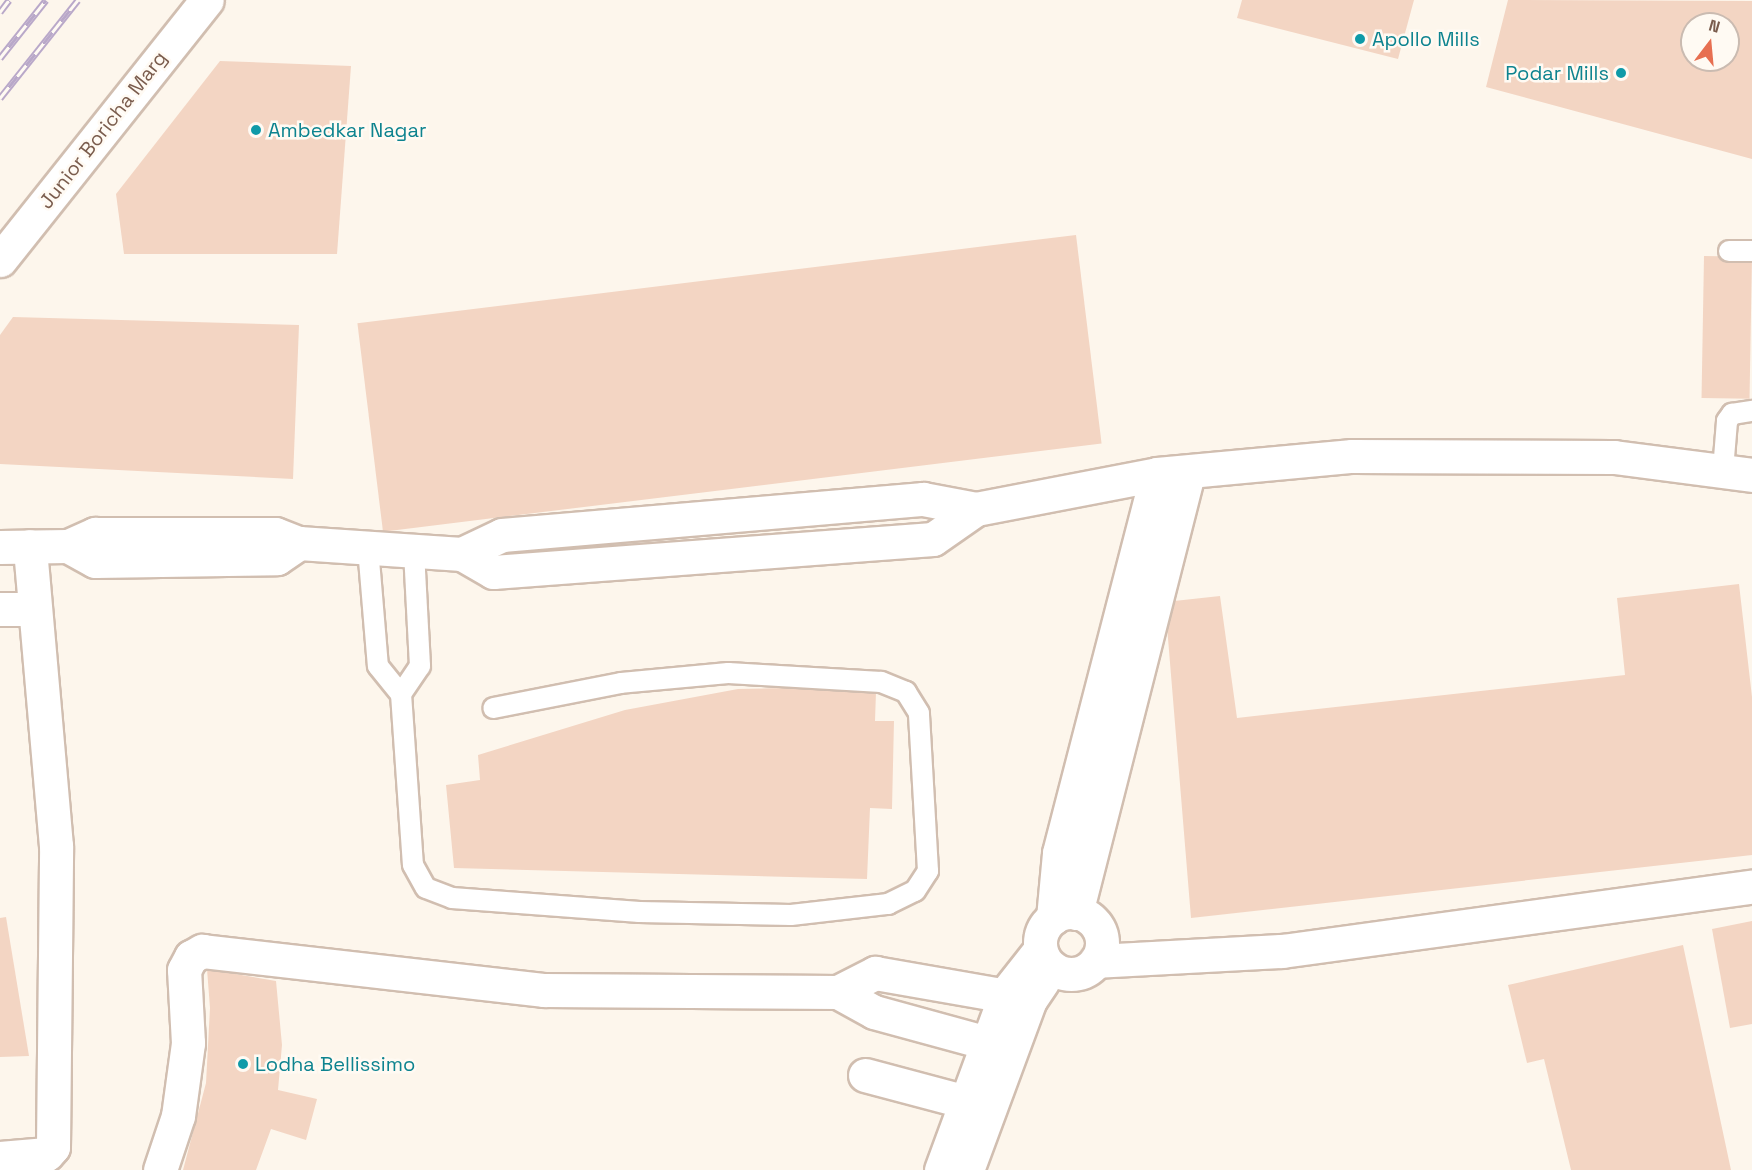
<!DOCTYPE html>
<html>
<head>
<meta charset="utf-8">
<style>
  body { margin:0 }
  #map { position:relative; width:1752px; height:1170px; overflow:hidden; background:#fdf6ec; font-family:"Space Grotesk",sans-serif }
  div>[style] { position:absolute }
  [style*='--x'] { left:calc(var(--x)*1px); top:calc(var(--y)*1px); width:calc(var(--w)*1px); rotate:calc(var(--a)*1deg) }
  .building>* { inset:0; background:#f3d5c3; transform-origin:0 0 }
  .roads { filter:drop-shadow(2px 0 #d1beb0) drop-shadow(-2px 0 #d1beb0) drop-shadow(0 2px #d1beb0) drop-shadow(0 -2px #d1beb0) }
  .lane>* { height:20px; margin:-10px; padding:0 10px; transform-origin:10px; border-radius:10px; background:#fff }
  .street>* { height:33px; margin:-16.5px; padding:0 16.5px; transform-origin:16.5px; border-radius:16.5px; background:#fff }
  .street>.ring { margin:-16.5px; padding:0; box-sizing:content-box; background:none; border:33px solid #fff; border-radius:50% }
  .rail>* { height:7px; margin-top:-3.5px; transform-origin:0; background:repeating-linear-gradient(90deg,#fffaf3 0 14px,#b9a8c9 0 28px); box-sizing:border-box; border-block:2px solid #b9a8c9 }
  .dots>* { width:16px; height:16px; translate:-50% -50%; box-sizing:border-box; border:3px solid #fffaf3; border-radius:50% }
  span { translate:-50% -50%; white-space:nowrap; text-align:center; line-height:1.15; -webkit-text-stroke:5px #fffaf3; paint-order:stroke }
  .culture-label { font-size:20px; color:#0d838f }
  .left { translate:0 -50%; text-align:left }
  .right { translate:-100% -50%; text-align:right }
  .street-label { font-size:20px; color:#7a5c4d }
  .north { position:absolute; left:1680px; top:12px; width:60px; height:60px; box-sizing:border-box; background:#fffaf3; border:2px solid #cabbb1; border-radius:50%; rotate:16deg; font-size:16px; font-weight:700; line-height:24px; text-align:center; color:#7a5c4d }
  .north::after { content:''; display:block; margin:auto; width:21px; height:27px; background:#e76f51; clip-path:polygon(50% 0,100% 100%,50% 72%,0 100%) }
</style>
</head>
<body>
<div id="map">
  <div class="building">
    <i style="clip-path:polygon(1242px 0,1414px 0,1398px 59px,1237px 18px)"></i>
    <i style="clip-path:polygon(evenodd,1508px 0,1752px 1px,1752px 159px,1486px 87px,1508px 0,1692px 24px,1728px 24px,1728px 60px,1692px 60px,1692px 24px)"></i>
    <i style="clip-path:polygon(220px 61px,351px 66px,337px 254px,124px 254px,116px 194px)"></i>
    <i style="left:1076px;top:235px;width:210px;height:724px;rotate:83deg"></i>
    <i style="left:1704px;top:256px;width:48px;height:142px;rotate:1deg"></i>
    <i style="clip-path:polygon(13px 317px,299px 325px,293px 479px,0 464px,0 335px)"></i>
    <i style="clip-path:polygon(1739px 584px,1752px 697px,1752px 855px,1191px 918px,1165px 602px,1220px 596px,1237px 718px,1625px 675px,1617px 598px)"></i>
    <i style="clip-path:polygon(828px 687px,876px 692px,875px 721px,894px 721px,892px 809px,870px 808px,867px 879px,454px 868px,446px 785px,480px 780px,478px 755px,625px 710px,738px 689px)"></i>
    <i style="clip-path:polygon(6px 917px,29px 1056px,0 1057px,0 918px)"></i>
    <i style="clip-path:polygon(1752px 921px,1752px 1024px,1730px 1028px,1712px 929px)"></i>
    <i style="clip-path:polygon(1683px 945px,1731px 1170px,1571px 1170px,1544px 1059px,1527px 1063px,1508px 985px)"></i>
    <i style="clip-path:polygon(207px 969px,276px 981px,282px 1045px,278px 1090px,317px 1099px,306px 1140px,271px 1129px,256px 1170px,183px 1170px,206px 1083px,210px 1008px)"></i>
  </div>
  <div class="roads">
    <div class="lane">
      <i style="--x:1729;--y:251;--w:23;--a:0"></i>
      <i style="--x:1723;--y:470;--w:49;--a:-85.3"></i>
      <i style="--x:1727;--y:421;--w:9;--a:-54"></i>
      <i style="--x:1732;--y:414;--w:20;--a:-9"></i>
      <i style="--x:368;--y:548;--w:118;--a:85.2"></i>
      <i style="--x:378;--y:666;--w:36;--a:51"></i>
      <i style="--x:401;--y:694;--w:171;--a:86"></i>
      <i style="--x:413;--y:865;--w:26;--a:61"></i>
      <i style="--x:426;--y:888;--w:28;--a:21"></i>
      <i style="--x:452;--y:898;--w:188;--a:4.3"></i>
      <i style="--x:639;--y:912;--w:152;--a:1.1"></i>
      <i style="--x:791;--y:915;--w:98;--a:-6.5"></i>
      <i style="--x:888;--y:904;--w:30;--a:-26"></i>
      <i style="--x:915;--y:891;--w:24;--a:-57"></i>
      <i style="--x:928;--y:871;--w:158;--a:-93.3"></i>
      <i style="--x:919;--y:713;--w:25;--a:-122"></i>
      <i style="--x:906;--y:692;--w:27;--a:-158"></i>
      <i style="--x:881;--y:682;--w:153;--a:-176.6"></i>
      <i style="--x:728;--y:673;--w:107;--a:174.7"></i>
      <i style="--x:621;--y:683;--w:130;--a:168.9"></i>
      <i style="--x:401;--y:694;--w:34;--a:-56"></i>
      <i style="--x:420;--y:666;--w:115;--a:-93"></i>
    </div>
    <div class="street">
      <i style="--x:0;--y:260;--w:332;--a:-51.5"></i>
      <i style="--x:68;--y:546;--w:31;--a:29"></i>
      <i style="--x:95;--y:561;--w:182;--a:-0.9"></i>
      <i style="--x:277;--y:558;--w:27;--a:-34"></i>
      <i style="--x:0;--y:547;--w:68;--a:-0.8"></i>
      <i style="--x:68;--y:546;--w:30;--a:-24"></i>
      <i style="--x:95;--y:534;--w:180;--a:0"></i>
      <i style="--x:275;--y:534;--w:26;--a:21"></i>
      <i style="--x:299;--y:543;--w:163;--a:3.9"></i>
      <i style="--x:462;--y:554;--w:36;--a:30"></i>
      <i style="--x:493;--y:572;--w:441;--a:-4.3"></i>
      <i style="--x:933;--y:539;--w:52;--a:-34.9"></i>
      <i style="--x:462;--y:554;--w:44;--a:-25.4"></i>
      <i style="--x:502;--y:535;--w:423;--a:-4.9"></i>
      <i style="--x:923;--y:499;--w:54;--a:10.7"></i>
      <i style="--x:976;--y:509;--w:184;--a:-10.9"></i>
      <i style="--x:1157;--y:474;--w:196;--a:-5.3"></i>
      <i style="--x:1352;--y:456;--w:262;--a:0.2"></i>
      <i style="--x:1614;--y:457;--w:139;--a:7.4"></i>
      <i style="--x:0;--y:609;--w:33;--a:0"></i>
      <i class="ring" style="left:1040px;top:912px;width:29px;height:29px"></i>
      <i style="--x:1076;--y:913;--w:455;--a:-75.7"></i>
      <i style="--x:1053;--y:918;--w:65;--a:-84.7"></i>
      <i style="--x:1059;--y:853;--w:391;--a:-75.5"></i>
      <i style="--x:1096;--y:961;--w:186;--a:-3.1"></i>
      <i style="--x:1282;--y:951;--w:474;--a:-7.8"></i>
      <i style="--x:838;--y:992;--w:41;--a:29.1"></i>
      <i style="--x:874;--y:1012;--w:137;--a:15.3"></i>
      <i style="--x:865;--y:1075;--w:124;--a:14.9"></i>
      <i style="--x:0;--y:1158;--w:47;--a:-4.9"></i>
      <i style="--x:47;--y:1154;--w:9;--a:-49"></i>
      <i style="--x:53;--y:1147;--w:301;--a:-89.4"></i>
      <i style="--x:56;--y:846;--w:301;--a:-95"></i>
      <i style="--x:160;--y:1170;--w:57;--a:-71.6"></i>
      <i style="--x:178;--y:1116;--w:74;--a:-82.2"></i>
      <i style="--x:188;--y:1043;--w:73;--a:-93.1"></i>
      <i style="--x:184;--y:970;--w:15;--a:-62"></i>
      <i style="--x:191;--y:957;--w:13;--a:-29"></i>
      <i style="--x:202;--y:951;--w:344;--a:6.5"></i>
      <i style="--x:544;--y:990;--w:294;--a:0.4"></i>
      <i style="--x:838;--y:992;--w:42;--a:-27.2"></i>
      <i style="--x:875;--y:973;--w:157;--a:9.9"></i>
      <i style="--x:941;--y:1170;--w:189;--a:-69.8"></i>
      <i style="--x:1006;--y:993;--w:55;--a:-51.7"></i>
      <i style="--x:967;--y:1170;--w:181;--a:-69.7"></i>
      <i style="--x:1030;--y:1000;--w:22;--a:-56"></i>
    </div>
  </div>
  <div class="rail">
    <i style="--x:0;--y:12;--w:15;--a:-53"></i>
    <i style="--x:0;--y:58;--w:74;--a:-51.6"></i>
    <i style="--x:0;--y:98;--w:125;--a:-51.5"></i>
  </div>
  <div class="dots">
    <i style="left:1360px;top:39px;background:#0f9aa8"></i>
    <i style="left:1621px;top:73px;background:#0f9aa8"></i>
    <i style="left:256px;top:130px;background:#0f9aa8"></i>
    <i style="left:243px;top:1064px;background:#0f9aa8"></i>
  </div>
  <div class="culture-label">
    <span class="left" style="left:1372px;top:39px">Apollo Mills</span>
    <span class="right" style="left:1609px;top:73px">Podar Mills</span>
    <span class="left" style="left:268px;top:130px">Ambedkar Nagar</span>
    <span class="left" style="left:255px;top:1064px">Lodha Bellissimo</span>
  </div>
  <div class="street-label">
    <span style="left:103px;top:130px;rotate:-52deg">Junior Boricha Marg</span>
  </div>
  <div class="north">N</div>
</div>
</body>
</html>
